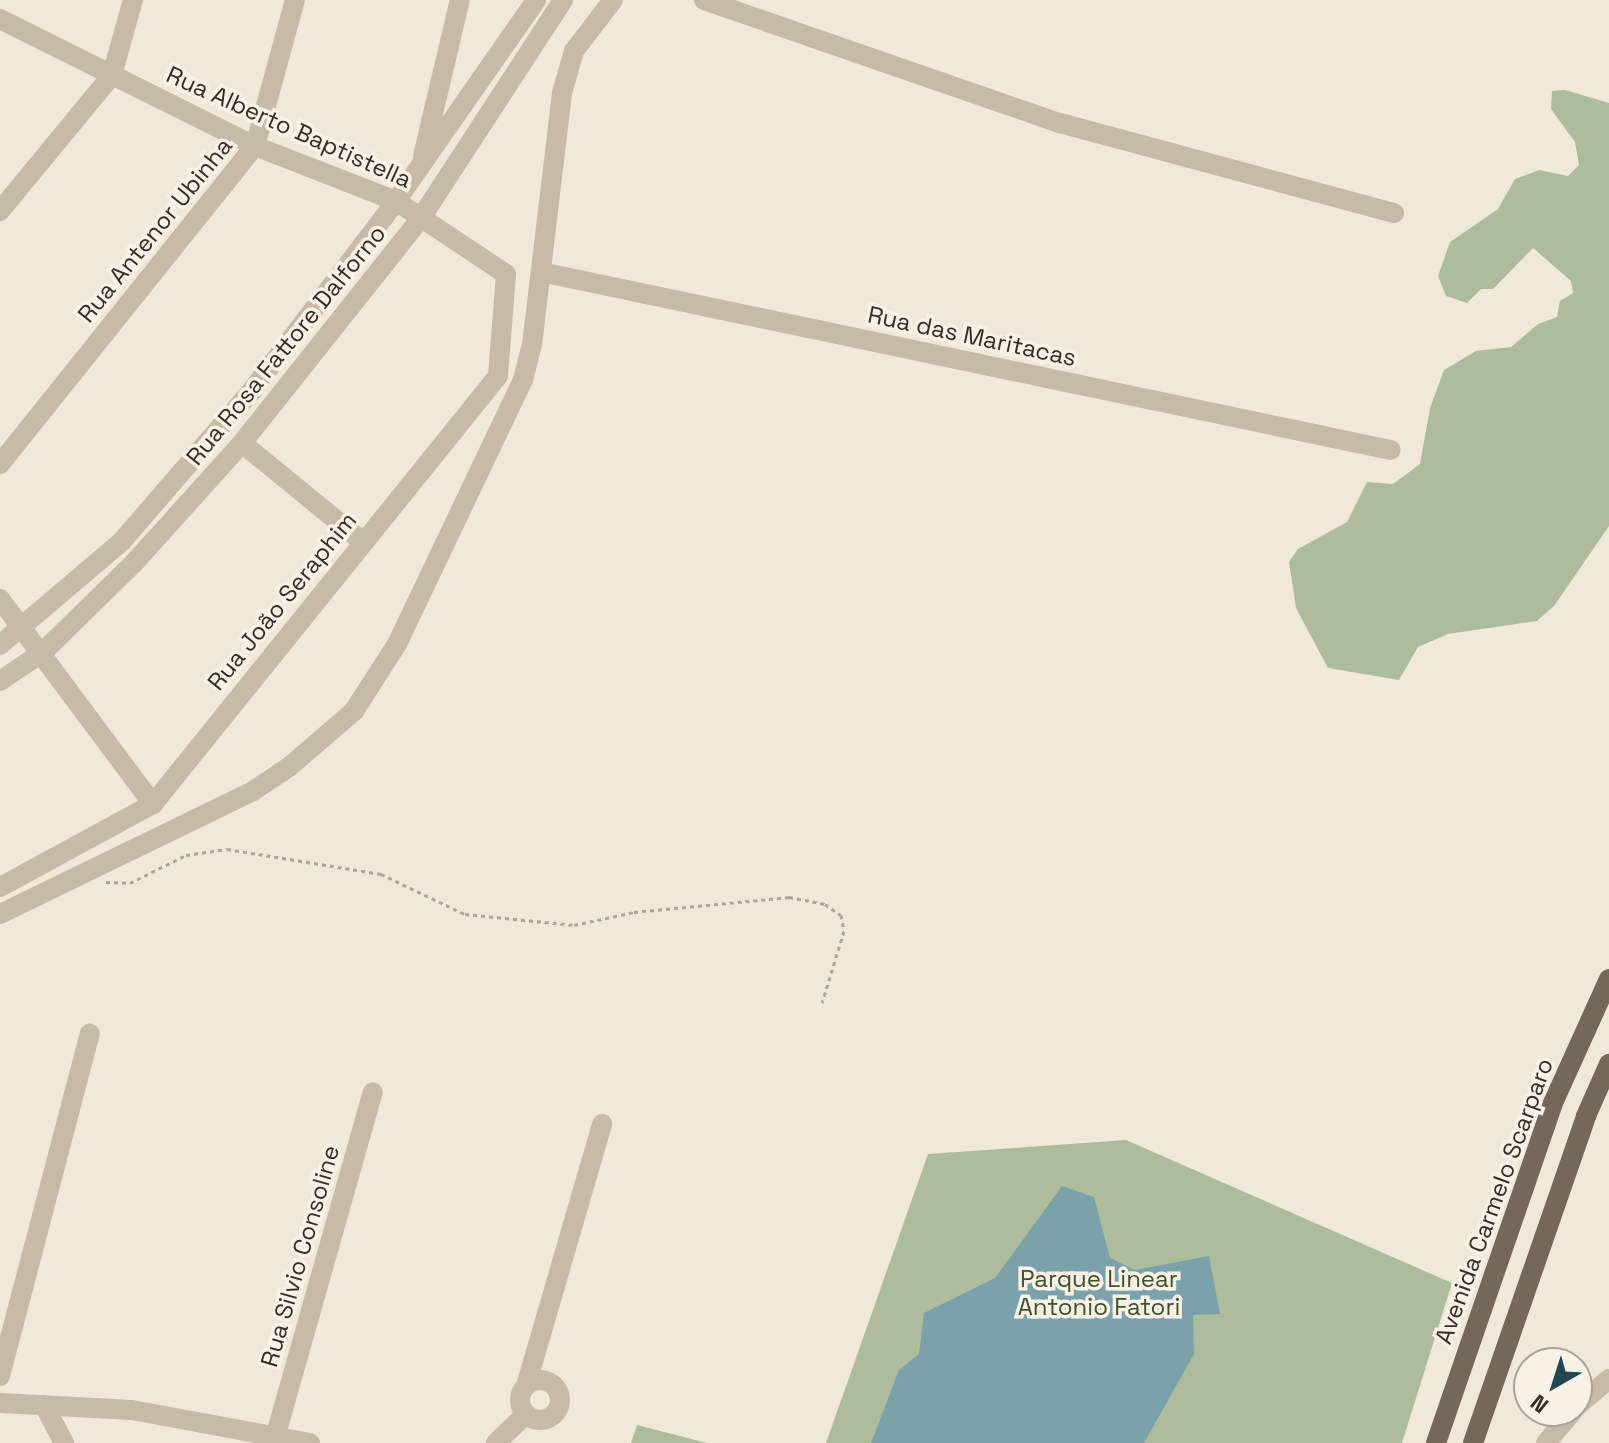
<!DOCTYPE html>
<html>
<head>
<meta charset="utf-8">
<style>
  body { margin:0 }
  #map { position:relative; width:1609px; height:1443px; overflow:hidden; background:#f0e9da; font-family:"Space Grotesk",sans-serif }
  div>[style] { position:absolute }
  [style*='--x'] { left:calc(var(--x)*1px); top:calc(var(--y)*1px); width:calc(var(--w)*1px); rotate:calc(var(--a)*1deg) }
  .green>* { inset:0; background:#adbd9b }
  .water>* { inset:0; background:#7ba1ab }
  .path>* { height:3px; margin-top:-1.5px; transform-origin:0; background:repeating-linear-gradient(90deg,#b2a592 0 4px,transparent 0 8px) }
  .minor>* { height:20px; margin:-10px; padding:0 10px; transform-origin:10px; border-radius:10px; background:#c7baa7 }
  .minor>.ring { margin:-10px; padding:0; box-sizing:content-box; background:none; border:20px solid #c7baa7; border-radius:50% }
  .major>* { height:20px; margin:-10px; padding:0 10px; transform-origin:10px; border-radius:10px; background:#756759 }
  span { translate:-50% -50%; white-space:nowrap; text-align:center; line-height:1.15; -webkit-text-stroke:7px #f8f2e6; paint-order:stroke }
  .street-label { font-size:24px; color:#342d27 }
  .park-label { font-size:24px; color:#3e502d }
  .north { position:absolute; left:1513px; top:1347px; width:80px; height:80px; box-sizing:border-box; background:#f8f2e6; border:2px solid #aaa39a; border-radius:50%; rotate:219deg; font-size:22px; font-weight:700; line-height:32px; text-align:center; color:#342d27 }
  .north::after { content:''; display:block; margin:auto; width:28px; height:36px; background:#204752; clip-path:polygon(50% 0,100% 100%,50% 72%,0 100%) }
</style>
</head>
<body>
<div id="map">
  <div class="green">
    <i style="clip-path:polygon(1565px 90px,1609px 103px,1609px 526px,1554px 606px,1537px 621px,1448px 634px,1418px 647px,1399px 680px,1328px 668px,1296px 608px,1289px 562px,1298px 549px,1347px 522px,1367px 482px,1393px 484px,1420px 464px,1430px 408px,1444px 370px,1476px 351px,1511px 347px,1538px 324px,1557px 317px,1560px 301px,1573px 293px,1571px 281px,1533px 248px,1493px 289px,1481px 289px,1467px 303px,1446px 296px,1438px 276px,1450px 242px,1498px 209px,1515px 179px,1539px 170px,1568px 176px,1579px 165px,1575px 142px,1551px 109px,1552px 91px)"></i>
    <i style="clip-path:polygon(1126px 1140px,1452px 1283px,1402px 1443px,826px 1443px,928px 1154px)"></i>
    <i style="clip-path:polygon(637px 1425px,707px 1443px,631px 1443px)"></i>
  </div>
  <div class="water">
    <i style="clip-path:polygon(1062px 1186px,1094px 1197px,1110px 1258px,1135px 1270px,1209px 1256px,1220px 1314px,1193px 1315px,1194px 1354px,1144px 1443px,871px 1443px,899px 1370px,919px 1354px,924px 1313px,995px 1278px)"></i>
  </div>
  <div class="path">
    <i style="--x:106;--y:882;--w:24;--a:2"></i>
    <i style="--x:130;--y:883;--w:63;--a:-26.6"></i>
    <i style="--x:186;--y:855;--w:41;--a:-8.3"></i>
    <i style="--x:227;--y:849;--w:156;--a:9.2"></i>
    <i style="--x:381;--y:874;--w:93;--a:25.5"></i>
    <i style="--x:465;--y:914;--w:110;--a:5.8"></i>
    <i style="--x:574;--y:925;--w:61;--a:-12.2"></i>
    <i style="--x:634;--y:912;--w:156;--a:-5.5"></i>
    <i style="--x:789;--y:897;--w:37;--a:11"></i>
    <i style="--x:825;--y:904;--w:19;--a:35"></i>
    <i style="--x:841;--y:915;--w:16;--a:79"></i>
    <i style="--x:844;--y:931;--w:75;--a:107"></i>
  </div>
  <div class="minor">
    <i style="--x:704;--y:0;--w:377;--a:19.1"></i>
    <i style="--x:1060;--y:123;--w:346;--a:15.1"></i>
    <i style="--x:0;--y:19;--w:285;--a:26.5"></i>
    <i style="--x:255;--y:146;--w:151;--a:21.3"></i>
    <i style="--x:396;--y:201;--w:132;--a:33.6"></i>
    <i style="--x:506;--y:274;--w:102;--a:94.5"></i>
    <i style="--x:498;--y:376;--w:550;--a:128.87"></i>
    <i style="--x:153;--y:804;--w:174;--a:151.5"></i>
    <i style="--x:423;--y:156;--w:160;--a:-76.7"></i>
    <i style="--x:0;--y:211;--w:176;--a:-50.5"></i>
    <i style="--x:112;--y:75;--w:78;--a:-74.4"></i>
    <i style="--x:541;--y:272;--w:868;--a:11.83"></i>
    <i style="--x:242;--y:443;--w:156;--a:39.3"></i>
    <i style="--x:0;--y:464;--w:408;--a:-51.3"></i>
    <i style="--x:255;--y:146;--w:151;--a:-74.7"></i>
    <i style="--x:0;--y:599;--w:256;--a:53.3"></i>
    <i style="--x:0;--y:645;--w:160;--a:-40.4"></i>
    <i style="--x:122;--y:541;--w:201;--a:-49.2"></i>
    <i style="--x:253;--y:389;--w:236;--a:-52.7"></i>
    <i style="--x:396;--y:201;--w:245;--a:-55.1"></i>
    <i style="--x:0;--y:681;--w:52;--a:-34"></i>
    <i style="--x:43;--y:652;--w:127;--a:-44.4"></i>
    <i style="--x:134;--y:563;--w:161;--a:-48"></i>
    <i style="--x:242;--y:443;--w:288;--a:-51.5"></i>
    <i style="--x:421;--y:218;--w:260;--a:-56.9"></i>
    <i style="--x:0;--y:914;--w:281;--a:-25.9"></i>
    <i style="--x:253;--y:791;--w:43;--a:-33.7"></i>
    <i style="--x:289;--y:767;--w:86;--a:-40.7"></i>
    <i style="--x:354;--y:711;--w:80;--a:-57.3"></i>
    <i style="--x:397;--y:644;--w:293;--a:-64.5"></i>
    <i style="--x:523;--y:380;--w:36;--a:-76"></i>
    <i style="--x:532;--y:345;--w:254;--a:-83.2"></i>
    <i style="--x:562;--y:93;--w:44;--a:-74.1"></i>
    <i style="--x:574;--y:51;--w:64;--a:-52.6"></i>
    <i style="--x:0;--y:1376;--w:354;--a:-75.3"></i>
    <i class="ring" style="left:520px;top:1380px;width:20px;height:20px"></i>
    <i style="--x:526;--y:1386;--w:273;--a:-73.8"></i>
    <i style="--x:0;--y:1403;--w:132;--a:3"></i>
    <i style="--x:132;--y:1410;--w:181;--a:10.5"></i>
    <i style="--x:44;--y:1405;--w:43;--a:62.2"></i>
    <i style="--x:1577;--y:1406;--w:42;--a:-40.2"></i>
    <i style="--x:276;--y:1434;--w:355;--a:-74.2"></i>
    <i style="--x:496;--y:1443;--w:42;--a:-44"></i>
    <i style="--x:1546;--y:1443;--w:42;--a:-49.8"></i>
  </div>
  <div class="major">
    <i style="--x:1436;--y:1443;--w:360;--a:-71"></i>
    <i style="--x:1553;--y:1103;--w:136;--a:-65.7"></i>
    <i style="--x:1473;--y:1443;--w:346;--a:-70.9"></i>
    <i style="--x:1586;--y:1116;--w:57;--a:-66.1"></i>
  </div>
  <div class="street-label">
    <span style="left:289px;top:127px;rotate:24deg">Rua Alberto Baptistella</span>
    <span style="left:155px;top:230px;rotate:-51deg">Rua Antenor Ubinha</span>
    <span style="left:972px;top:336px;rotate:12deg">Rua das Maritacas</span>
    <span style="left:286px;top:345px;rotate:-51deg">Rua Rosa Fattore Dalforno</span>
    <span style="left:282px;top:601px;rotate:-51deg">Rua João Seraphim</span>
    <span style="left:1494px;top:1201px;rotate:-70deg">Avenida Carmelo Scarparo</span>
    <span style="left:300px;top:1256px;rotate:-74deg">Rua Silvio Consoline</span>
  </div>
  <div class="park-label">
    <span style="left:1099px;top:1293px">Parque Linear<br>Antonio Fatori</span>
  </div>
  <div class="north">N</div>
</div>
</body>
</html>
